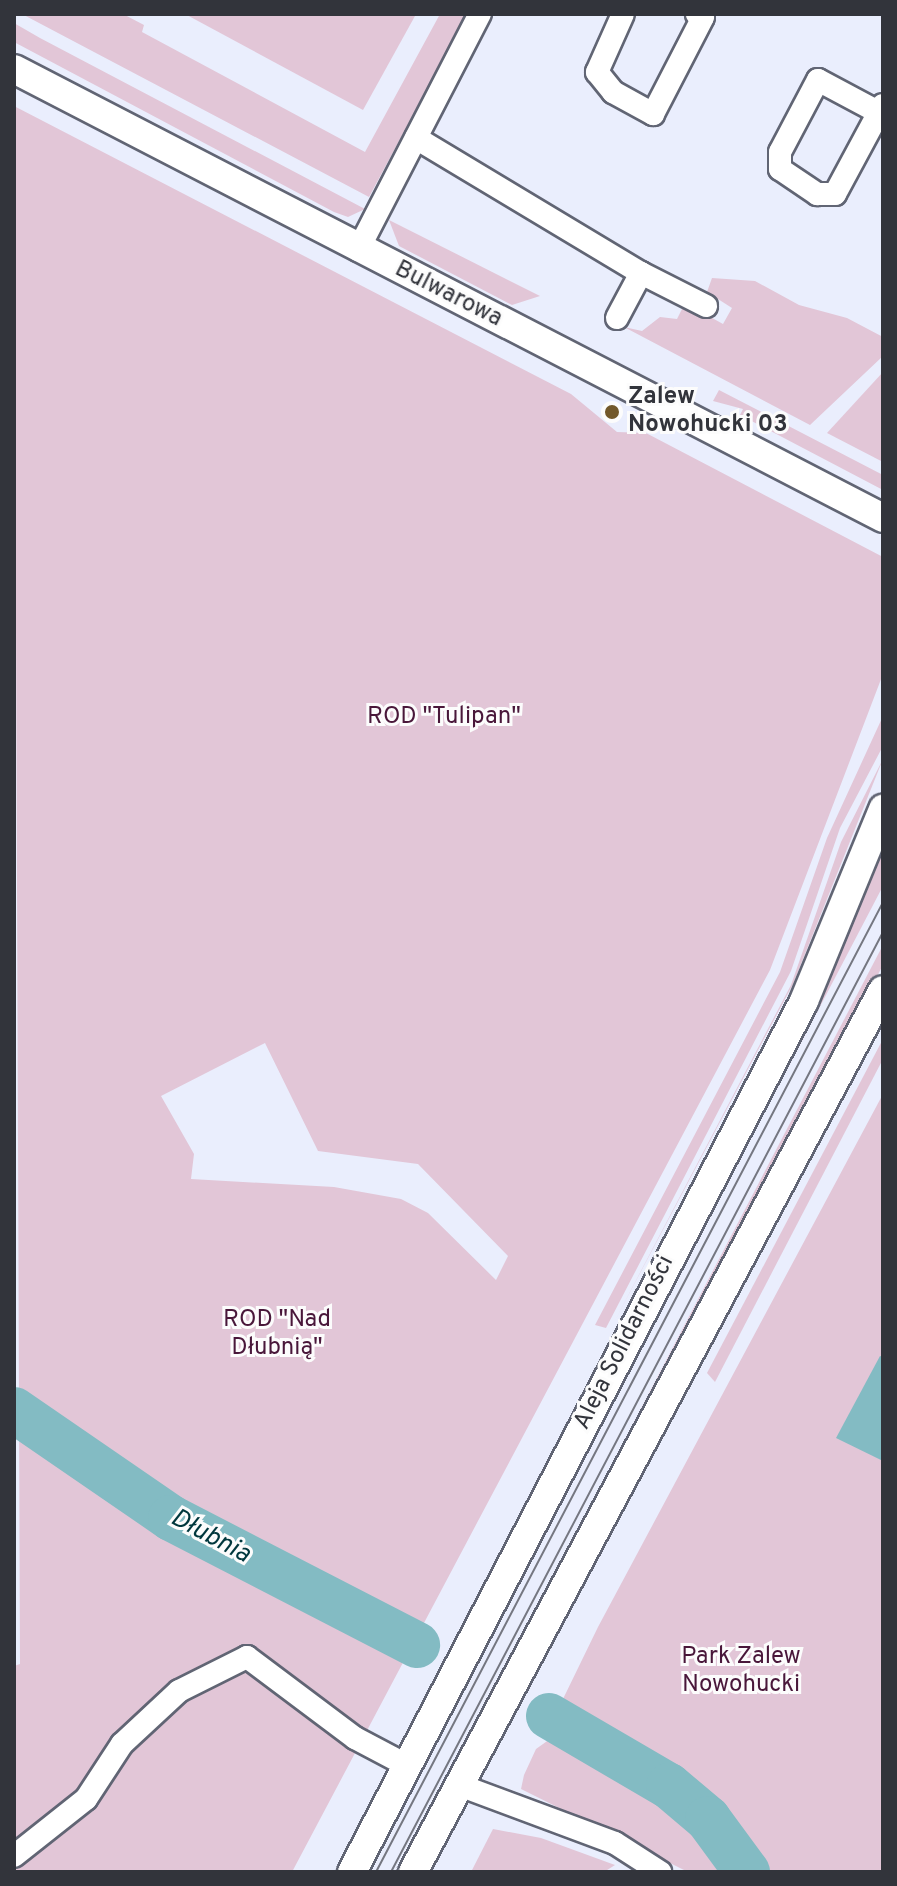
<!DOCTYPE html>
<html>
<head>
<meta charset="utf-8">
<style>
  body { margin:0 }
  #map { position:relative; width:897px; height:1886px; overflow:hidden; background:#eaeefd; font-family:Overpass,sans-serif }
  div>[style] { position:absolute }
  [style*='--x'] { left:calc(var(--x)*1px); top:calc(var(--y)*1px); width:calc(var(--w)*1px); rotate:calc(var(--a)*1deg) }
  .green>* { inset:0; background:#e2c6d7 }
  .water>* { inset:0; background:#83bbc3 }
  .river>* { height:46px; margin:-23px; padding:0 23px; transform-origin:23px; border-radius:23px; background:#83bbc3 }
  .roads { filter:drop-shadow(2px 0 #616574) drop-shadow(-2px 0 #616574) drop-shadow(0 2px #616574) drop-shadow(0 -2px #616574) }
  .minor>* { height:22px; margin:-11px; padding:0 11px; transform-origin:11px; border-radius:11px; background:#fff }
  .tertiary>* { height:28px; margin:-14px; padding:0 14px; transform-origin:14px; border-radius:14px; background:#fff }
  .tram>* { height:2px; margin:-1px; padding:0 1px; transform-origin:1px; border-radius:1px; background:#757781 }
  .dots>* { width:22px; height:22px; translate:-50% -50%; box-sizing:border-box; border:4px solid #fcfcfc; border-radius:50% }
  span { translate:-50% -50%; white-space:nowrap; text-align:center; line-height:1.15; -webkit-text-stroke:6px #fcfcfc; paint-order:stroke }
  .street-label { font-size:24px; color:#32343b }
  .poi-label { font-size:24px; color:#32343b; font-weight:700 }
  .left { translate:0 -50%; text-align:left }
  .park-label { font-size:24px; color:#49173a }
  .water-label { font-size:26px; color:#00373d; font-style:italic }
  .frame { position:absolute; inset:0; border:16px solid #32343b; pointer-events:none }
</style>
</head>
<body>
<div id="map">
  <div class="green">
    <i style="clip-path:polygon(22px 14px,123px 14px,144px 25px,142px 32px,365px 152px,440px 14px,467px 14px,369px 197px)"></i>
    <i style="clip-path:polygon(185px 14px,411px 14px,415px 16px,363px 110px)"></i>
    <i style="clip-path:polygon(14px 23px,40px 38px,365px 209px,348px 217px,334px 212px,14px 42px)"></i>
    <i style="clip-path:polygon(evenodd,14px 106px,571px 394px,617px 432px,646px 433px,883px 557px,883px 674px,770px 970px,292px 1872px,14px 1872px,14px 1666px,20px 1664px,14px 106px,265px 1043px,318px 1151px,418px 1164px,508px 1256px,496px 1280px,428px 1213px,401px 1199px,334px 1187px,191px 1179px,194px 1154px,161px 1096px,265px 1043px)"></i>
    <i style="clip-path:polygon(389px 220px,540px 296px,512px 305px,399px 246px)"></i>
    <i style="clip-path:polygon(712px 278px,755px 281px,799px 305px,847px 318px,883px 337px,883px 356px,810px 425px,624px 327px,642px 331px,660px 317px,677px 319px,685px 303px,723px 324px,732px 308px,707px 292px)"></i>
    <i style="clip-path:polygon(883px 372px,883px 462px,827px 433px)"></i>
    <i style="clip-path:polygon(719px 390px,883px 475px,883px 490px,740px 415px,743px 409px,713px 401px)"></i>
    <i style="clip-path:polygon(883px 716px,883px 746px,840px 828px,791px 971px,606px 1328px,595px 1325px,780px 972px,827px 838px)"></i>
    <i style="clip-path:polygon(883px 759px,793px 984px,611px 1328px,791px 985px,841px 842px)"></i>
    <i style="clip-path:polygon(883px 845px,883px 886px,492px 1634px,826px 988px)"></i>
    <i style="clip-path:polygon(883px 945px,883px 965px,529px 1623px)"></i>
    <i style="clip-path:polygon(883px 1039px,883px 1059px,715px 1382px,707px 1373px)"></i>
    <i style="clip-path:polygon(883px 1094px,883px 1872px,688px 1872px,521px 1789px,524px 1775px,536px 1749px,550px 1739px,545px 1736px,598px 1627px)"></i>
    <i style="clip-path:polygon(493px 1829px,541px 1838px,615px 1865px,604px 1872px,471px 1872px)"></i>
  </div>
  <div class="water">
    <i style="clip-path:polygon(880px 1356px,883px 1357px,883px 1461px,836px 1438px)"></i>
  </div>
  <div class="river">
    <i style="--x:14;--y:1410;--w:191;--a:34.5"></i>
    <i style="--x:171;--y:1518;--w:277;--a:27.3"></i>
    <i style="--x:549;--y:1716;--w:139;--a:30.3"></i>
    <i style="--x:669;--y:1786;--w:51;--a:40.2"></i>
    <i style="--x:708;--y:1819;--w:66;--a:53.7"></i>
  </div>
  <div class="roads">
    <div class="minor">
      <i style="--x:623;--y:14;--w:64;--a:114.1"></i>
      <i style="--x:597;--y:72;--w:26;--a:51"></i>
      <i style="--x:613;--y:92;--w:46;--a:28.8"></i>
      <i style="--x:653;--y:114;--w:109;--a:-62.7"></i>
      <i style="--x:703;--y:17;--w:7;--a:-153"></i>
      <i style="--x:878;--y:112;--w:68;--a:-151.9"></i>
      <i style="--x:818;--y:80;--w:81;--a:117.8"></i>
      <i style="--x:780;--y:152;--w:17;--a:90"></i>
      <i style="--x:780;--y:169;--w:45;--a:34"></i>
      <i style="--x:817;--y:194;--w:18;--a:0"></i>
      <i style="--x:835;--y:194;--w:101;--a:-61.7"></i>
      <i style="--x:416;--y:138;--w:262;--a:31"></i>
      <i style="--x:641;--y:273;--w:51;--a:118.1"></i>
      <i style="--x:358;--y:250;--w:266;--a:-62.7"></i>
      <i style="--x:641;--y:273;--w:73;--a:26.9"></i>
      <i style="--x:459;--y:1785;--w:166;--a:20.4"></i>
      <i style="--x:615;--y:1843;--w:54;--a:32.8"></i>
      <i style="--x:14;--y:1856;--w:92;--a:-38.4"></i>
      <i style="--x:86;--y:1799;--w:66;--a:-56.8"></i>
      <i style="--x:122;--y:1744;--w:78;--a:-42.9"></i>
      <i style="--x:179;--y:1691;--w:76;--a:-26.6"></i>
      <i style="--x:247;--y:1657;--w:135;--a:36.9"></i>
      <i style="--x:355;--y:1738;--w:60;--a:27.8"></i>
    </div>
    <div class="tertiary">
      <i style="--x:14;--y:69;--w:978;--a:27.32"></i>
      <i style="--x:352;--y:1872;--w:981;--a:-62.57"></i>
      <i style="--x:804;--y:1001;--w:208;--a:-67.6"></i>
      <i style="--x:413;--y:1872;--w:999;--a:-61.95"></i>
    </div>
  </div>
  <div class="tram">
    <i style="--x:376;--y:1872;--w:1095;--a:-62.4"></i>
    <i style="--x:391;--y:1872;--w:1061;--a:-62.37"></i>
  </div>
  <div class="dots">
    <i style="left:612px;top:412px;background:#72582a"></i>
  </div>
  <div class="street-label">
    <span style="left:448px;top:295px;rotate:27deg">Bulwarowa</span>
    <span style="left:625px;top:1343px;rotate:-63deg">Aleja Solidarności</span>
  </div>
  <div class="poi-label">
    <span class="left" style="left:628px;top:412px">Zalew<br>Nowohucki 03</span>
  </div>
  <div class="park-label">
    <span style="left:444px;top:718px">ROD "Tulipan"</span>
    <span style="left:277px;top:1335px">ROD "Nad<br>Dłubnią"</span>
    <span style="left:741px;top:1672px">Park Zalew<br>Nowohucki</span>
  </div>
  <div class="water-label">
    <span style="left:210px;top:1537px;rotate:28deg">Dłubnia</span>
  </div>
  <div class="frame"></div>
</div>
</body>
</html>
